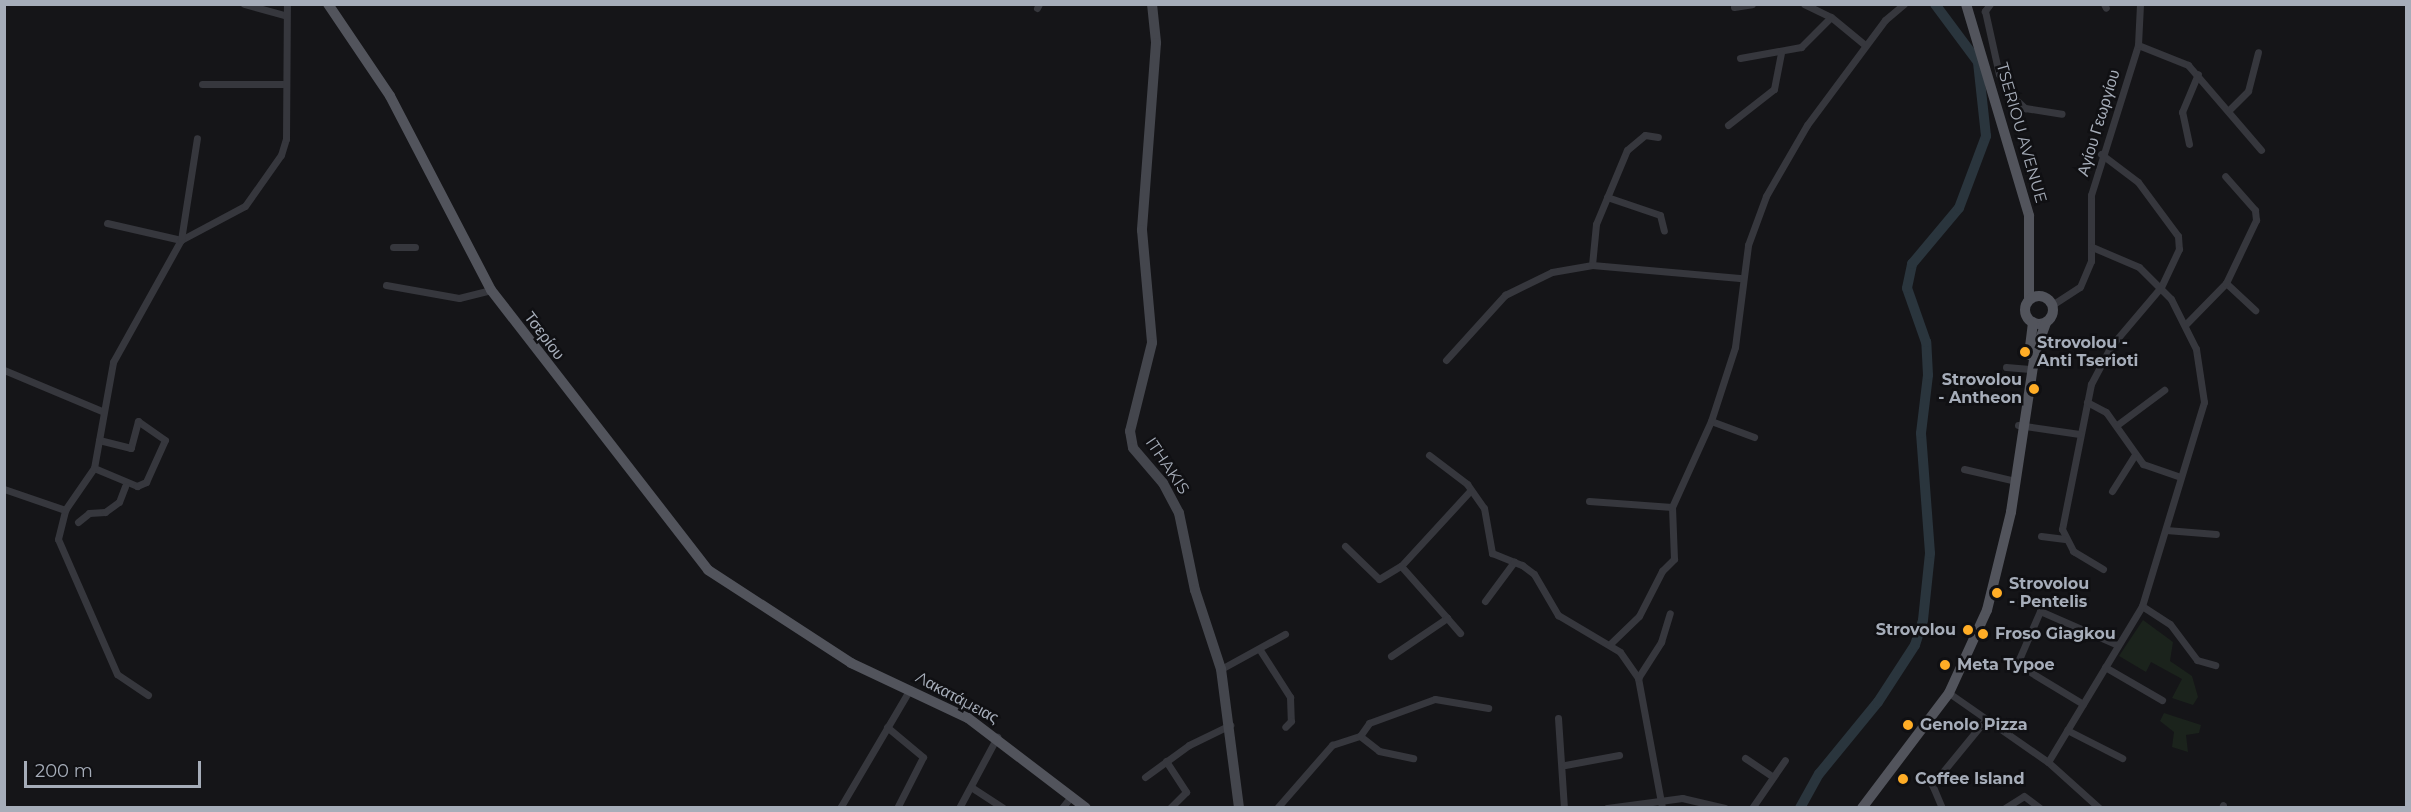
<!DOCTYPE html>
<html>
<head>
<meta charset="utf-8">
<style>
  body { margin:0 }
  #map { position:relative; width:2411px; height:812px; overflow:hidden; background:#151518; font-family:Montserrat,sans-serif }
  div>[style] { position:absolute }
  [style*='--x'] { left:calc(var(--x)*1px); top:calc(var(--y)*1px); width:calc(var(--w)*1px); rotate:calc(var(--a)*1deg) }
  .green>* { inset:0; background:#1b231c }
  .river>* { height:10px; margin:-5px; padding:0 5px; transform-origin:5px; border-radius:5px; background:#2a353d }
  .minor>* { height:7px; margin:-3.5px; padding:0 3.5px; transform-origin:3.5px; border-radius:3.5px; background:#36373d }
  .secondary>* { height:10px; margin:-5px; padding:0 5px; transform-origin:5px; border-radius:5px; background:#44464d }
  .primary>* { height:10px; margin:-5px; padding:0 5px; transform-origin:5px; border-radius:5px; background:#52545c }
  .primary>.ring { margin:-5px; padding:0; box-sizing:content-box; background:none; border:10px solid #52545c; border-radius:50% }
  .dots>* { width:16px; height:16px; translate:-50% -50%; box-sizing:border-box; border:3px solid #101013; border-radius:50% }
  span { translate:-50% -50%; white-space:nowrap; text-align:center; line-height:1.15; -webkit-text-stroke:5px #101013; paint-order:stroke }
  .street-label { font-size:16px; color:#a6adb9 }
  .poi-label { font-size:16px; color:#a6adb9; font-weight:700 }
  .left { translate:0 -50%; text-align:left }
  .right { translate:-100% -50%; text-align:right }
  .frame { position:absolute; inset:0; border:6px solid #a6adb9; pointer-events:none }
  .scale { position:absolute; left:24px; top:761px; width:177px; height:27px; box-sizing:border-box; border:3px solid #a6adb9; border-top:0; padding-left:8px; font-size:18px; line-height:21px; white-space:nowrap; color:#a6adb9; -webkit-text-stroke:4px #101013; paint-order:stroke }
</style>
</head>
<body>
<div id="map">
  <div class="green">
    <i style="clip-path:polygon(2143px 620px,2173px 642px,2170px 661px,2192px 676px,2198px 697px,2193px 705px,2172px 698px,2182px 679px,2151px 662px,2146px 672px,2119px 656px)"></i>
    <i style="clip-path:polygon(2164px 713px,2201px 725px,2199px 733px,2186px 735px,2188px 752px,2172px 747px,2174px 732px,2160px 721px)"></i>
  </div>
  <div class="river">
    <i style="--x:1800;--y:808;--w:39;--a:-61"></i>
    <i style="--x:1819;--y:774;--w:93;--a:-50.7"></i>
    <i style="--x:1878;--y:702;--w:68;--a:-57"></i>
    <i style="--x:1915;--y:645;--w:26;--a:-72"></i>
    <i style="--x:1923;--y:620;--w:67;--a:-84"></i>
    <i style="--x:1930;--y:553;--w:120;--a:-94.3"></i>
    <i style="--x:1921;--y:433;--w:58;--a:-83.1"></i>
    <i style="--x:1928;--y:375;--w:33;--a:-93"></i>
    <i style="--x:1926;--y:342;--w:57;--a:-109.4"></i>
    <i style="--x:1907;--y:288;--w:25;--a:-78"></i>
    <i style="--x:1912;--y:264;--w:73;--a:-50"></i>
    <i style="--x:1959;--y:208;--w:77;--a:-69.4"></i>
    <i style="--x:1986;--y:136;--w:74;--a:-96.2"></i>
    <i style="--x:1978;--y:62;--w:72;--a:-126.6"></i>
  </div>
  <div class="minor">
    <i style="--x:244;--y:4;--w:41;--a:15.4"></i>
    <i style="--x:1804;--y:4;--w:30;--a:26"></i>
    <i style="--x:1831;--y:17;--w:44;--a:39.5"></i>
    <i style="--x:1990;--y:4;--w:9;--a:126"></i>
    <i style="--x:1985;--y:11;--w:65;--a:77.5"></i>
    <i style="--x:1999;--y:74;--w:26;--a:59"></i>
    <i style="--x:2012;--y:96;--w:18;--a:43"></i>
    <i style="--x:2025;--y:108;--w:37;--a:9"></i>
    <i style="--x:2104;--y:4;--w:4;--a:63"></i>
    <i style="--x:1734;--y:7;--w:18;--a:-9"></i>
    <i style="--x:1037;--y:8;--w:4;--a:-63"></i>
    <i style="--x:2138;--y:45;--w:54;--a:21.8"></i>
    <i style="--x:2188;--y:65;--w:112;--a:49.3"></i>
    <i style="--x:1740;--y:58;--w:62;--a:-10.2"></i>
    <i style="--x:1801;--y:47;--w:42;--a:-45"></i>
    <i style="--x:202;--y:84;--w:83;--a:0"></i>
    <i style="--x:2229;--y:110;--w:27;--a:-45"></i>
    <i style="--x:2248;--y:91;--w:40;--a:-75.6"></i>
    <i style="--x:1728;--y:125;--w:58;--a:-38"></i>
    <i style="--x:1774;--y:89;--w:37;--a:-79"></i>
    <i style="--x:2189;--y:144;--w:33;--a:-102"></i>
    <i style="--x:2182;--y:112;--w:41;--a:-67.2"></i>
    <i style="--x:2101;--y:154;--w:46;--a:37.1"></i>
    <i style="--x:2138;--y:182;--w:67;--a:53.5"></i>
    <i style="--x:2178;--y:236;--w:13;--a:86"></i>
    <i style="--x:2179;--y:249;--w:42;--a:115.3"></i>
    <i style="--x:2161;--y:287;--w:77;--a:130.3"></i>
    <i style="--x:2111;--y:346;--w:43;--a:117.8"></i>
    <i style="--x:2091;--y:384;--w:148;--a:101.3"></i>
    <i style="--x:2062;--y:529;--w:25;--a:63"></i>
    <i style="--x:2073;--y:551;--w:35;--a:31"></i>
    <i style="--x:1607;--y:197;--w:56;--a:18.8"></i>
    <i style="--x:1660;--y:215;--w:16;--a:76"></i>
    <i style="--x:107;--y:223;--w:76;--a:12.9"></i>
    <i style="--x:181;--y:240;--w:72;--a:-28"></i>
    <i style="--x:245;--y:206;--w:62;--a:-54.8"></i>
    <i style="--x:281;--y:155;--w:17;--a:-73"></i>
    <i style="--x:286;--y:139;--w:135;--a:-89.6"></i>
    <i style="--x:393;--y:247;--w:22;--a:0"></i>
    <i style="--x:1592;--y:265;--w:41;--a:-84.4"></i>
    <i style="--x:1596;--y:224;--w:80;--a:-67.3"></i>
    <i style="--x:1627;--y:150;--w:23;--a:-40"></i>
    <i style="--x:1645;--y:135;--w:13;--a:9"></i>
    <i style="--x:2226;--y:283;--w:40;--a:43"></i>
    <i style="--x:386;--y:285;--w:74;--a:10.1"></i>
    <i style="--x:459;--y:298;--w:33;--a:-14"></i>
    <i style="--x:2052;--y:305;--w:33;--a:-33"></i>
    <i style="--x:2080;--y:287;--w:28;--a:-67"></i>
    <i style="--x:2091;--y:261;--w:66;--a:-90"></i>
    <i style="--x:2091;--y:195;--w:157;--a:-72.6"></i>
    <i style="--x:2138;--y:45;--w:41;--a:-87.2"></i>
    <i style="--x:2186;--y:324;--w:57;--a:-45.7"></i>
    <i style="--x:2226;--y:283;--w:70;--a:-64.5"></i>
    <i style="--x:2256;--y:220;--w:10;--a:-96"></i>
    <i style="--x:2255;--y:210;--w:45;--a:-131.4"></i>
    <i style="--x:1446;--y:360;--w:88;--a:-47.8"></i>
    <i style="--x:1505;--y:295;--w:52;--a:-26.1"></i>
    <i style="--x:1552;--y:272;--w:41;--a:-9.9"></i>
    <i style="--x:1592;--y:265;--w:151;--a:5"></i>
    <i style="--x:2006;--y:367;--w:21;--a:5"></i>
    <i style="--x:4;--y:370;--w:106;--a:22.7"></i>
    <i style="--x:2087;--y:402;--w:21;--a:28"></i>
    <i style="--x:2106;--y:412;--w:64;--a:54.6"></i>
    <i style="--x:2143;--y:464;--w:39;--a:19"></i>
    <i style="--x:1711;--y:421;--w:46;--a:20.4"></i>
    <i style="--x:2018;--y:425;--w:62;--a:8.4"></i>
    <i style="--x:2117;--y:425;--w:59;--a:-36.7"></i>
    <i style="--x:1429;--y:455;--w:48;--a:37.3"></i>
    <i style="--x:1467;--y:484;--w:29;--a:55"></i>
    <i style="--x:1484;--y:508;--w:46;--a:79.9"></i>
    <i style="--x:1492;--y:553;--w:24;--a:22"></i>
    <i style="--x:94;--y:468;--w:47;--a:22.7"></i>
    <i style="--x:137;--y:486;--w:10;--a:-24"></i>
    <i style="--x:146;--y:482;--w:46;--a:-65.7"></i>
    <i style="--x:165;--y:440;--w:33;--a:-145"></i>
    <i style="--x:138;--y:421;--w:28;--a:105"></i>
    <i style="--x:131;--y:448;--w:33;--a:-166"></i>
    <i style="--x:1964;--y:469;--w:48;--a:13.2"></i>
    <i style="--x:4;--y:489;--w:65;--a:19"></i>
    <i style="--x:2112;--y:491;--w:41;--a:-57.8"></i>
    <i style="--x:1589;--y:501;--w:83;--a:4.1"></i>
    <i style="--x:78;--y:522;--w:14;--a:-39"></i>
    <i style="--x:89;--y:513;--w:16;--a:-4"></i>
    <i style="--x:105;--y:512;--w:17;--a:-36"></i>
    <i style="--x:119;--y:502;--w:17;--a:-69"></i>
    <i style="--x:2166;--y:530;--w:50;--a:4.6"></i>
    <i style="--x:2041;--y:536;--w:24;--a:7"></i>
    <i style="--x:1345;--y:546;--w:47;--a:44.1"></i>
    <i style="--x:1379;--y:579;--w:26;--a:-31"></i>
    <i style="--x:1401;--y:566;--w:103;--a:-47.4"></i>
    <i style="--x:1401;--y:566;--w:69;--a:48.5"></i>
    <i style="--x:1485;--y:601;--w:49;--a:-53.4"></i>
    <i style="--x:1514;--y:562;--w:9;--a:21"></i>
    <i style="--x:1522;--y:565;--w:15;--a:37"></i>
    <i style="--x:1534;--y:574;--w:48;--a:59.7"></i>
    <i style="--x:1558;--y:615;--w:72;--a:30.8"></i>
    <i style="--x:1620;--y:652;--w:32;--a:55"></i>
    <i style="--x:1638;--y:678;--w:132;--a:79.5"></i>
    <i style="--x:2142;--y:606;--w:33;--a:33"></i>
    <i style="--x:2170;--y:624;--w:45;--a:53.1"></i>
    <i style="--x:2197;--y:660;--w:19;--a:16"></i>
    <i style="--x:1610;--y:644;--w:40;--a:-44"></i>
    <i style="--x:1639;--y:616;--w:51;--a:-62.9"></i>
    <i style="--x:1662;--y:571;--w:17;--a:-45"></i>
    <i style="--x:1674;--y:559;--w:52;--a:-92.2"></i>
    <i style="--x:1672;--y:507;--w:94;--a:-65.6"></i>
    <i style="--x:1711;--y:421;--w:78;--a:-72"></i>
    <i style="--x:1735;--y:347;--w:103;--a:-82.7"></i>
    <i style="--x:1748;--y:245;--w:52;--a:-69.8"></i>
    <i style="--x:1766;--y:196;--w:82;--a:-60"></i>
    <i style="--x:1807;--y:125;--w:131;--a:-53.4"></i>
    <i style="--x:1885;--y:20;--w:25;--a:-40"></i>
    <i style="--x:1260;--y:650;--w:56;--a:57.4"></i>
    <i style="--x:1290;--y:697;--w:24;--a:88"></i>
    <i style="--x:1291;--y:721;--w:8;--a:135"></i>
    <i style="--x:1391;--y:656;--w:68;--a:-34.2"></i>
    <i style="--x:1447;--y:618;--w:20;--a:49"></i>
    <i style="--x:2105;--y:667;--w:66;--a:30.1"></i>
    <i style="--x:1221;--y:669;--w:73;--a:-28.7"></i>
    <i style="--x:1638;--y:678;--w:43;--a:-57.4"></i>
    <i style="--x:1661;--y:642;--w:30;--a:-73"></i>
    <i style="--x:1949;--y:693;--w:121;--a:34.9"></i>
    <i style="--x:2048;--y:762;--w:69;--a:42"></i>
    <i style="--x:148;--y:695;--w:37;--a:-146"></i>
    <i style="--x:117;--y:674;--w:147;--a:-113.6"></i>
    <i style="--x:58;--y:539;--w:30;--a:-76"></i>
    <i style="--x:65;--y:510;--w:51;--a:-55.4"></i>
    <i style="--x:94;--y:468;--w:108;--a:-79.8"></i>
    <i style="--x:113;--y:362;--w:140;--a:-60.9"></i>
    <i style="--x:181;--y:240;--w:103;--a:-81.1"></i>
    <i style="--x:2083;--y:704;--w:77;--a:-148.8"></i>
    <i style="--x:2017;--y:664;--w:58;--a:-66.5"></i>
    <i style="--x:2040;--y:611;--w:85;--a:23.6"></i>
    <i style="--x:1558;--y:718;--w:90;--a:86.2"></i>
    <i style="--x:887;--y:727;--w:47;--a:39.8"></i>
    <i style="--x:923;--y:757;--w:57;--a:117"></i>
    <i style="--x:2067;--y:730;--w:62;--a:27"></i>
    <i style="--x:1360;--y:736;--w:24;--a:38"></i>
    <i style="--x:1379;--y:751;--w:35;--a:12"></i>
    <i style="--x:1745;--y:758;--w:32;--a:34"></i>
    <i style="--x:1166;--y:761;--w:37;--a:57"></i>
    <i style="--x:1186;--y:792;--w:23;--a:135"></i>
    <i style="--x:2048;--y:762;--w:182;--a:-58.9"></i>
    <i style="--x:2142;--y:606;--w:213;--a:-73.1"></i>
    <i style="--x:2204;--y:402;--w:54;--a:-98.6"></i>
    <i style="--x:2196;--y:349;--w:56;--a:-116.6"></i>
    <i style="--x:2171;--y:299;--w:45;--a:-135"></i>
    <i style="--x:2139;--y:267;--w:51;--a:-156.9"></i>
    <i style="--x:1565;--y:765;--w:55;--a:-10.5"></i>
    <i style="--x:1145;--y:777;--w:54;--a:-36"></i>
    <i style="--x:1189;--y:745;--w:46;--a:-26"></i>
    <i style="--x:971;--y:787;--w:38;--a:33"></i>
    <i style="--x:840;--y:808;--w:138;--a:-59.5"></i>
    <i style="--x:959;--y:808;--w:81;--a:-61.8"></i>
    <i style="--x:1062;--y:808;--w:16;--a:-52"></i>
    <i style="--x:1277;--y:808;--w:84;--a:-48.9"></i>
    <i style="--x:1332;--y:745;--w:29;--a:-18"></i>
    <i style="--x:1360;--y:736;--w:16;--a:-55"></i>
    <i style="--x:1369;--y:723;--w:70;--a:-20"></i>
    <i style="--x:1435;--y:699;--w:54;--a:9.6"></i>
    <i style="--x:1607;--y:808;--w:76;--a:-7.6"></i>
    <i style="--x:1682;--y:798;--w:44;--a:13.1"></i>
    <i style="--x:1752;--y:808;--w:58;--a:-55.5"></i>
    <i style="--x:1942;--y:808;--w:25;--a:-113"></i>
    <i style="--x:1932;--y:785;--w:85;--a:-50.7"></i>
    <i style="--x:2005;--y:808;--w:22;--a:-32"></i>
    <i style="--x:2024;--y:796;--w:20;--a:37"></i>
    <i style="--x:2222;--y:808;--w:3;--a:-72"></i>
  </div>
  <div class="secondary">
    <i style="--x:1152;--y:4;--w:39;--a:84"></i>
    <i style="--x:1156;--y:43;--w:188;--a:94.3"></i>
    <i style="--x:1142;--y:230;--w:113;--a:84.9"></i>
    <i style="--x:1152;--y:343;--w:91;--a:104"></i>
    <i style="--x:1130;--y:431;--w:17;--a:80"></i>
    <i style="--x:1133;--y:448;--w:46;--a:49.4"></i>
    <i style="--x:1163;--y:483;--w:34;--a:62"></i>
    <i style="--x:1179;--y:513;--w:79;--a:78.3"></i>
    <i style="--x:1195;--y:590;--w:83;--a:71.8"></i>
    <i style="--x:1221;--y:669;--w:140;--a:82.6"></i>
  </div>
  <div class="primary">
    <i style="--x:328;--y:4;--w:111;--a:56"></i>
    <i style="--x:390;--y:96;--w:219;--a:62.5"></i>
    <i style="--x:491;--y:290;--w:354;--a:52.2"></i>
    <i style="--x:708;--y:570;--w:171;--a:33"></i>
    <i style="--x:851;--y:663;--w:129;--a:25.2"></i>
    <i style="--x:968;--y:718;--w:148;--a:37.3"></i>
    <i style="--x:1966;--y:4;--w:221;--a:73.4"></i>
    <i style="--x:2029;--y:216;--w:83;--a:90"></i>
    <i class="ring" style="left:2025px;top:296px;width:18px;height:18px"></i>
    <i style="--x:2029;--y:355;--w:33;--a:-83"></i>
    <i style="--x:1862;--y:808;--w:144;--a:-52.9"></i>
    <i style="--x:1949;--y:693;--w:91;--a:-65.4"></i>
    <i style="--x:1987;--y:610;--w:101;--a:-76.2"></i>
    <i style="--x:2011;--y:512;--w:161;--a:-81.4"></i>
    <i style="--x:2035;--y:353;--w:33;--a:-70"></i>
  </div>
  <div class="dots">
    <i style="left:2025px;top:352px;background:#ffad26"></i>
    <i style="left:2034px;top:389px;background:#ffad26"></i>
    <i style="left:1997px;top:593px;background:#ffad26"></i>
    <i style="left:1968px;top:630px;background:#ffad26"></i>
    <i style="left:1983px;top:634px;background:#ffad26"></i>
    <i style="left:1945px;top:665px;background:#ffad26"></i>
    <i style="left:1908px;top:725px;background:#ffad26"></i>
    <i style="left:1903px;top:779px;background:#ffad26"></i>
  </div>
  <div class="street-label">
    <span style="left:2099px;top:123px;rotate:-73deg">Αγίου Γεωργίου</span>
    <span style="left:2021px;top:133px;rotate:74deg">TSERIOU AVENUE</span>
    <span style="left:544px;top:336px;rotate:53deg">Τσερίου</span>
    <span style="left:1167px;top:466px;rotate:56deg">ITHAKIS</span>
    <span style="left:957px;top:698px;rotate:28deg">Λακατάμειας</span>
  </div>
  <div class="poi-label">
    <span class="left" style="left:2037px;top:352px">Strovolou -<br>Anti Tserioti</span>
    <span class="right" style="left:2022px;top:389px">Strovolou<br>- Antheon</span>
    <span class="left" style="left:2009px;top:593px">Strovolou<br>- Pentelis</span>
    <span class="right" style="left:1956px;top:630px">Strovolou</span>
    <span class="left" style="left:1995px;top:634px">Froso Giagkou</span>
    <span class="left" style="left:1957px;top:665px">Meta Typoe</span>
    <span class="left" style="left:1920px;top:725px">Genolo Pizza</span>
    <span class="left" style="left:1915px;top:779px">Coffee Island</span>
  </div>
  <div class="frame"></div>
  <div class="scale">200 m</div>
</div>
</body>
</html>
